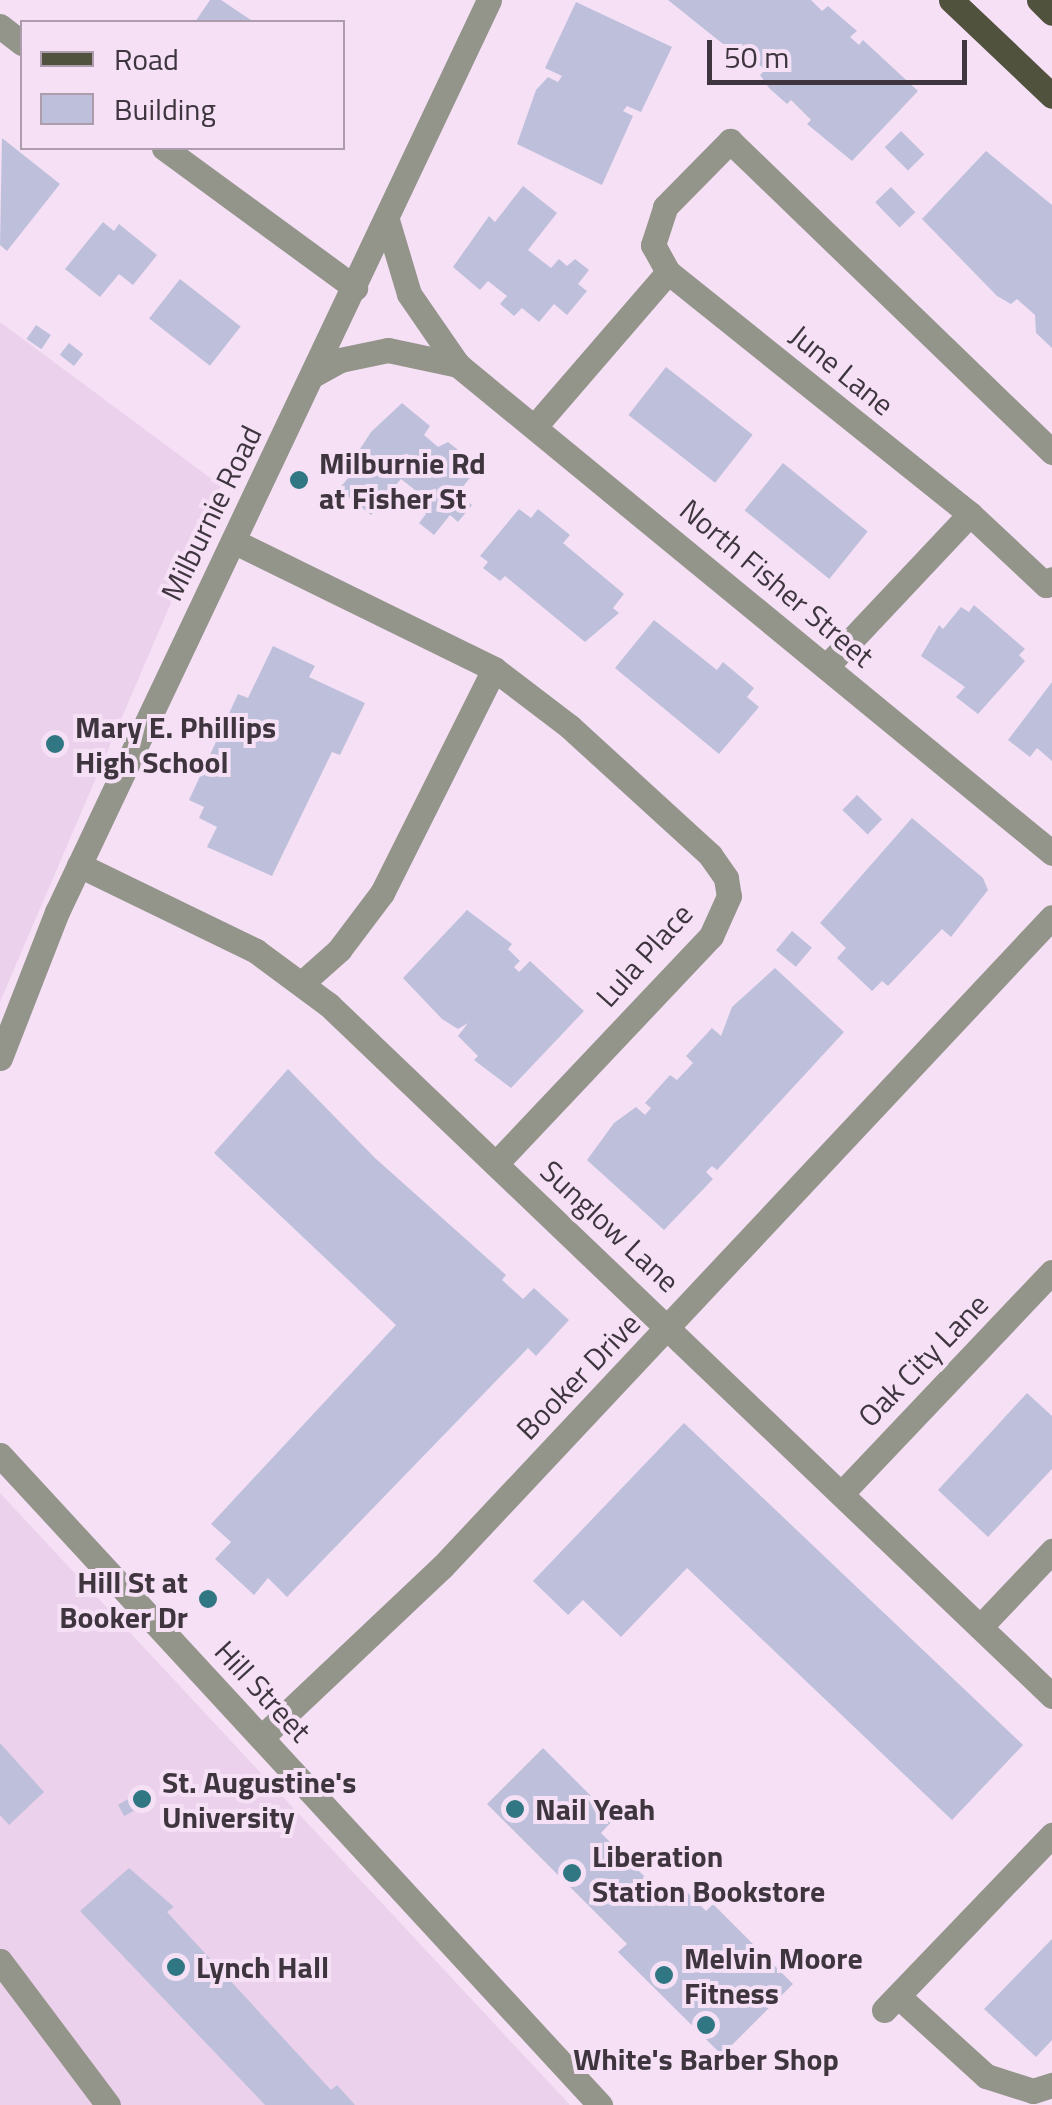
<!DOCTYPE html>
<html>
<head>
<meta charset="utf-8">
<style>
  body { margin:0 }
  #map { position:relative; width:1052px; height:2105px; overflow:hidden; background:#f5e0f6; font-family:"Titillium Web",sans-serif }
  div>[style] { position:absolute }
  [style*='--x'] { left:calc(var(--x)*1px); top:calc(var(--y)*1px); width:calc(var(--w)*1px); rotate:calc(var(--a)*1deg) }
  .built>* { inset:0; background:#ecd1ed }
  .building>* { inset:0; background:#bec0db; transform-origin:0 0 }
  .minor>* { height:25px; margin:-12.5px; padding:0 12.5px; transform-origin:12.5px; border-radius:12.5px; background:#94958a }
  .major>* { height:25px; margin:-12.5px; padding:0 12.5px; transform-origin:12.5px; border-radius:12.5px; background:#51523e }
  .dots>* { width:28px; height:28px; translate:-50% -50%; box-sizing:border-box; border:5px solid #f5e0f6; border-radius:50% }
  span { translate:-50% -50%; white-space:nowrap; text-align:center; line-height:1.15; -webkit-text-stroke:8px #f5e0f6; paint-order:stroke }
  .street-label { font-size:30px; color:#3e353e }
  .poi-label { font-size:30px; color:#3e353e; font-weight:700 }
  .left { translate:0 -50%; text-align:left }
  .right { translate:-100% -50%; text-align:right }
  .legend { position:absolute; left:20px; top:20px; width:325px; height:130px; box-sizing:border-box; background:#f5e0f6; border:2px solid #ac9cac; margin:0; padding:12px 18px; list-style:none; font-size:30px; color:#3e353e }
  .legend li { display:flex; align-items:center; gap:20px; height:50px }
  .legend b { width:50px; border:2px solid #ac9cac }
  .scale { position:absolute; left:707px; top:40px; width:260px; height:45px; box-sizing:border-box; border:5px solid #3e353e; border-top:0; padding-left:12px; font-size:30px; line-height:35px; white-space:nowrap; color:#3e353e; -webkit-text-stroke:8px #f5e0f6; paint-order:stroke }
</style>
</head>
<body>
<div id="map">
  <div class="built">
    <i style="clip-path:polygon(0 322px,221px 486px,0 1002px)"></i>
    <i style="clip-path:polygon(0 1493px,570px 2105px,0 2105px)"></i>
  </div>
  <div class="building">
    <i style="clip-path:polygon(210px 0,221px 0,254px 22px,195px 22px)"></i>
    <i style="clip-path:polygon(668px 0,811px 0,822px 11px,828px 6px,857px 31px,850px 37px,859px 45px,863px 40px,918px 91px,852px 161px,807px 124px,811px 120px,791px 100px,787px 104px,769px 88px,760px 75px,765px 70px,749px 55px,743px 60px)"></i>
    <i style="clip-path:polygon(576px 2px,672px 47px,641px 112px,627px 106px,623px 111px,633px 116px,602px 185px,517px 144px,536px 90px,548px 77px,558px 82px,562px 76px,545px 68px)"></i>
    <i style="left:901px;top:131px;width:33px;height:23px;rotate:45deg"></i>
    <i style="clip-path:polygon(2px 138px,60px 184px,7px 251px,0 245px)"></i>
    <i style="clip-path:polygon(986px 151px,1052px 205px,1052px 348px,1036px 333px,1035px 315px,1017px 299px,1011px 304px,997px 296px,922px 219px)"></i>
    <i style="clip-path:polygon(523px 186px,557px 213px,528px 250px,551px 268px,559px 259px,567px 266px,575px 259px,589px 270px,578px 284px,587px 291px,567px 315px,554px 304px,539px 322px,522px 308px,514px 316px,500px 304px,507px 296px,488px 281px,480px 290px,453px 267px,489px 216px,495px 222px)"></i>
    <i style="left:891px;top:187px;width:35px;height:22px;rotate:46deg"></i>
    <i style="clip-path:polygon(103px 222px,114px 231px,119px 224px,157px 255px,133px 285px,119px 274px,100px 297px,65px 269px)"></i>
    <i style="left:180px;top:279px;width:77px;height:50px;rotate:38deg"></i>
    <i style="left:36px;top:325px;width:18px;height:17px;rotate:34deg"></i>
    <i style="left:69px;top:343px;width:18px;height:15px;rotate:38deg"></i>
    <i style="left:666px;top:367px;width:110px;height:61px;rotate:38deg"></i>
    <i style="clip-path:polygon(402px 403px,430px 426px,424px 435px,438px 447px,448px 442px,463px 454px,458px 461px,473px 474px,458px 493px,472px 505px,458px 522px,450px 515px,434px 535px,419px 523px,426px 514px,418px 508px,425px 498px,401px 479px,371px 515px,339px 489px,367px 455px,360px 449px,371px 432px)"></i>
    <i style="left:783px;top:463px;width:109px;height:61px;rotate:39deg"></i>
    <i style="clip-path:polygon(519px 509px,531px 518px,538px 509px,570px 535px,563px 543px,624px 594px,613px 608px,619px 613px,585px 642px,505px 576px,500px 581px,483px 568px,488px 562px,480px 556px)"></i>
    <i style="clip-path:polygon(974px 605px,1025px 649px,1019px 655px,1025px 661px,978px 714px,956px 697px,965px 687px,921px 656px,939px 625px,943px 629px,961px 607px,969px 612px)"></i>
    <i style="clip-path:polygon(654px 620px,717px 670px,723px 662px,754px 688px,747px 697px,759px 707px,719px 754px,615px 668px)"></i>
    <i style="clip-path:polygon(273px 646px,315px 666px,309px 677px,365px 703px,340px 755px,332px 752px,272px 876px,207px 847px,217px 827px,199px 818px,204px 807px,189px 800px,238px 694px,248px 698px)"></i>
    <i style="clip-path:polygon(1052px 682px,1052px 761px,1037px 748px,1030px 757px,1008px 740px)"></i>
    <i style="left:857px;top:795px;width:35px;height:21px;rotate:44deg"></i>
    <i style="clip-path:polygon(912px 818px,983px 878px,988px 890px,951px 937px,942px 929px,888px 986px,882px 981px,872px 991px,837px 958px,846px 948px,820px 923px)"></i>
    <i style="clip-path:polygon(467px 910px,512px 944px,508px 949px,520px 961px,514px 967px,519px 972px,530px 961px,584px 1011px,511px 1088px,474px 1060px,478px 1056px,458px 1036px,468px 1023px,458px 1029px,442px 1019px,403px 978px)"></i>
    <i style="left:792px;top:931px;width:26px;height:25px;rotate:40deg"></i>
    <i style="clip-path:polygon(775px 968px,844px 1032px,717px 1170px,712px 1166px,706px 1172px,713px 1179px,664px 1230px,587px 1160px,614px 1123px,636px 1107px,645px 1115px,651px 1108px,645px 1103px,670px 1075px,677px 1080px,693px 1063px,686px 1056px,712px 1028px,721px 1036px,732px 1007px)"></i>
    <i style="clip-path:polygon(288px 1069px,375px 1158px,506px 1275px,502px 1280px,523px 1299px,534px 1288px,569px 1320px,536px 1356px,528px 1348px,287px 1597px,268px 1578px,254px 1595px,215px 1559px,231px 1542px,211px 1524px,396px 1325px,214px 1153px)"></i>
    <i style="clip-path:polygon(1027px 1393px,1052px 1416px,1052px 1469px,988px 1537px,938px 1490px)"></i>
    <i style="clip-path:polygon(684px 1423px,1023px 1745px,952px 1820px,687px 1568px,621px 1637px,583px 1600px,568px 1615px,533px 1581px)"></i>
    <i style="clip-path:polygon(0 1743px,44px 1792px,9px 1825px,0 1815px)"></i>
    <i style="clip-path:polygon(543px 1748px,614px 1819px,601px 1833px,671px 1903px,684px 1889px,706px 1911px,713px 1904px,793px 1984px,729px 2048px,739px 2058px,732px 2065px,618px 1952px,627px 1944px,487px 1804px)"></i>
    <i style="left:132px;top:1797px;width:13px;height:16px;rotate:61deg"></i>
    <i style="clip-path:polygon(129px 1868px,174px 1907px,167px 1912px,331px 2090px,337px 2085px,355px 2105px,265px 2105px,80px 1911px)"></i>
    <i style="clip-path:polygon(1052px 1939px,1052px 2040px,1036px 2057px,984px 2009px)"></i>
  </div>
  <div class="minor">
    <i style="--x:0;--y:26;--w:28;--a:38"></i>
    <i style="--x:164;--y:148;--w:237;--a:36.2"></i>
    <i style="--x:387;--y:220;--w:77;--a:73.4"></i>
    <i style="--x:409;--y:294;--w:86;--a:55.4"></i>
    <i style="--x:458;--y:365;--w:769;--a:39.4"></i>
    <i style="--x:668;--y:272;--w:31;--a:-119"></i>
    <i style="--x:653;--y:245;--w:40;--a:-72"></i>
    <i style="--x:665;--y:207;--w:93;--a:-45.4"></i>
    <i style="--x:730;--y:141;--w:448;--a:44"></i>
    <i style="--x:313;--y:375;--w:31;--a:-29"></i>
    <i style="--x:340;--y:360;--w:49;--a:-11.8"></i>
    <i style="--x:388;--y:350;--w:72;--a:12.1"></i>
    <i style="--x:536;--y:425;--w:202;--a:-49.2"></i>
    <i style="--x:668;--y:272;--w:387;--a:38.7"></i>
    <i style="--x:970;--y:514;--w:210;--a:133.3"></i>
    <i style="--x:970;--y:514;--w:104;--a:43.1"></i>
    <i style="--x:1046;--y:585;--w:8;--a:-45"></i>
    <i style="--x:233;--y:541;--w:291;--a:26.1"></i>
    <i style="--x:494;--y:669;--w:96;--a:37.3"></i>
    <i style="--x:570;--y:727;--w:190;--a:42.4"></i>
    <i style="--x:710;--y:855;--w:28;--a:55"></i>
    <i style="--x:726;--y:878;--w:18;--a:81"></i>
    <i style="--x:729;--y:896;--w:44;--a:114.2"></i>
    <i style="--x:711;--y:936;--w:313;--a:133.4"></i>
    <i style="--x:79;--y:865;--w:197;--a:25.9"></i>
    <i style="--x:256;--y:951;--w:91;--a:36.5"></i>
    <i style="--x:329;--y:1005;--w:1000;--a:43.7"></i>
    <i style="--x:302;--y:983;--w:50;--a:-41.7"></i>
    <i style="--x:339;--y:950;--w:71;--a:-53"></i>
    <i style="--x:382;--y:893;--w:250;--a:-63.4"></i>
    <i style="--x:0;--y:1058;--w:157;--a:-68.7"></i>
    <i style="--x:57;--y:912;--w:1009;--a:-64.65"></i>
    <i style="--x:0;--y:1455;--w:885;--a:47.29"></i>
    <i style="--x:841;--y:1494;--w:306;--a:-46.5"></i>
    <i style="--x:980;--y:1627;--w:105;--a:-46.5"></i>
    <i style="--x:262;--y:1737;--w:248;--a:-43.4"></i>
    <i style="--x:442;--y:1567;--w:891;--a:-46.82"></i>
    <i style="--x:0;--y:1961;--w:180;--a:53.1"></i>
    <i style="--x:898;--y:1996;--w:119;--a:42.3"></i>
    <i style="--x:986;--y:2076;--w:49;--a:17.7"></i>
    <i style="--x:1033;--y:2091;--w:20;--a:-18"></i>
    <i style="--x:884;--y:2010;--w:243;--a:-46.2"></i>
  </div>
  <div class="major">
    <i style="--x:951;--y:0;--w:139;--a:43.5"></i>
    <i style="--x:1039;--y:0;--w:18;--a:45"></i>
  </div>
  <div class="dots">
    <i style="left:299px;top:480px;background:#307683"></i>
    <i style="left:55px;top:744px;background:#307683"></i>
    <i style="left:208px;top:1599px;background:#307683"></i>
    <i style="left:142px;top:1799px;background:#307683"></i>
    <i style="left:515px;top:1809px;background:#307683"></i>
    <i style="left:572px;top:1873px;background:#307683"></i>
    <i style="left:176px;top:1967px;background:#307683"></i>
    <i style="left:664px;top:1975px;background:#307683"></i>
    <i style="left:706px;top:2025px;background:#307683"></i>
  </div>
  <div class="street-label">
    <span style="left:842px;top:370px;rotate:39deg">June Lane</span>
    <span style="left:211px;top:513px;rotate:-64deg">Milburnie Road</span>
    <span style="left:777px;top:583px;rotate:40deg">North Fisher Street</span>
    <span style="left:644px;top:955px;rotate:-48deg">Lula Place</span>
    <span style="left:610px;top:1226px;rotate:43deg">Sunglow Lane</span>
    <span style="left:923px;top:1360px;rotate:-46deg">Oak City Lane</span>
    <span style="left:578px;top:1376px;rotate:-46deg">Booker Drive</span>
    <span style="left:263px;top:1691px;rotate:47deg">Hill Street</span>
  </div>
  <div class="poi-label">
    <span class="left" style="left:319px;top:480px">Milburnie Rd<br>at Fisher St</span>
    <span class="left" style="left:75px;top:744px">Mary E. Phillips<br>High School</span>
    <span class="right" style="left:188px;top:1599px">Hill St at<br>Booker Dr</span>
    <span class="left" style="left:162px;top:1799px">St. Augustine's<br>University</span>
    <span class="left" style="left:535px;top:1809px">Nail Yeah</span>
    <span class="left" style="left:592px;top:1873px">Liberation<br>Station Bookstore</span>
    <span class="left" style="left:684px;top:1975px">Melvin Moore<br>Fitness</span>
    <span class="left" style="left:196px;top:1967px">Lynch Hall</span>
    <span style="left:706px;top:2059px">White's Barber Shop</span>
  </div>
  <ul class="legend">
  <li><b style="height:12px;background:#51523e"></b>Road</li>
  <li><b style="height:28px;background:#bec0db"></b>Building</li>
  </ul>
  <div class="scale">50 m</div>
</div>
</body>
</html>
